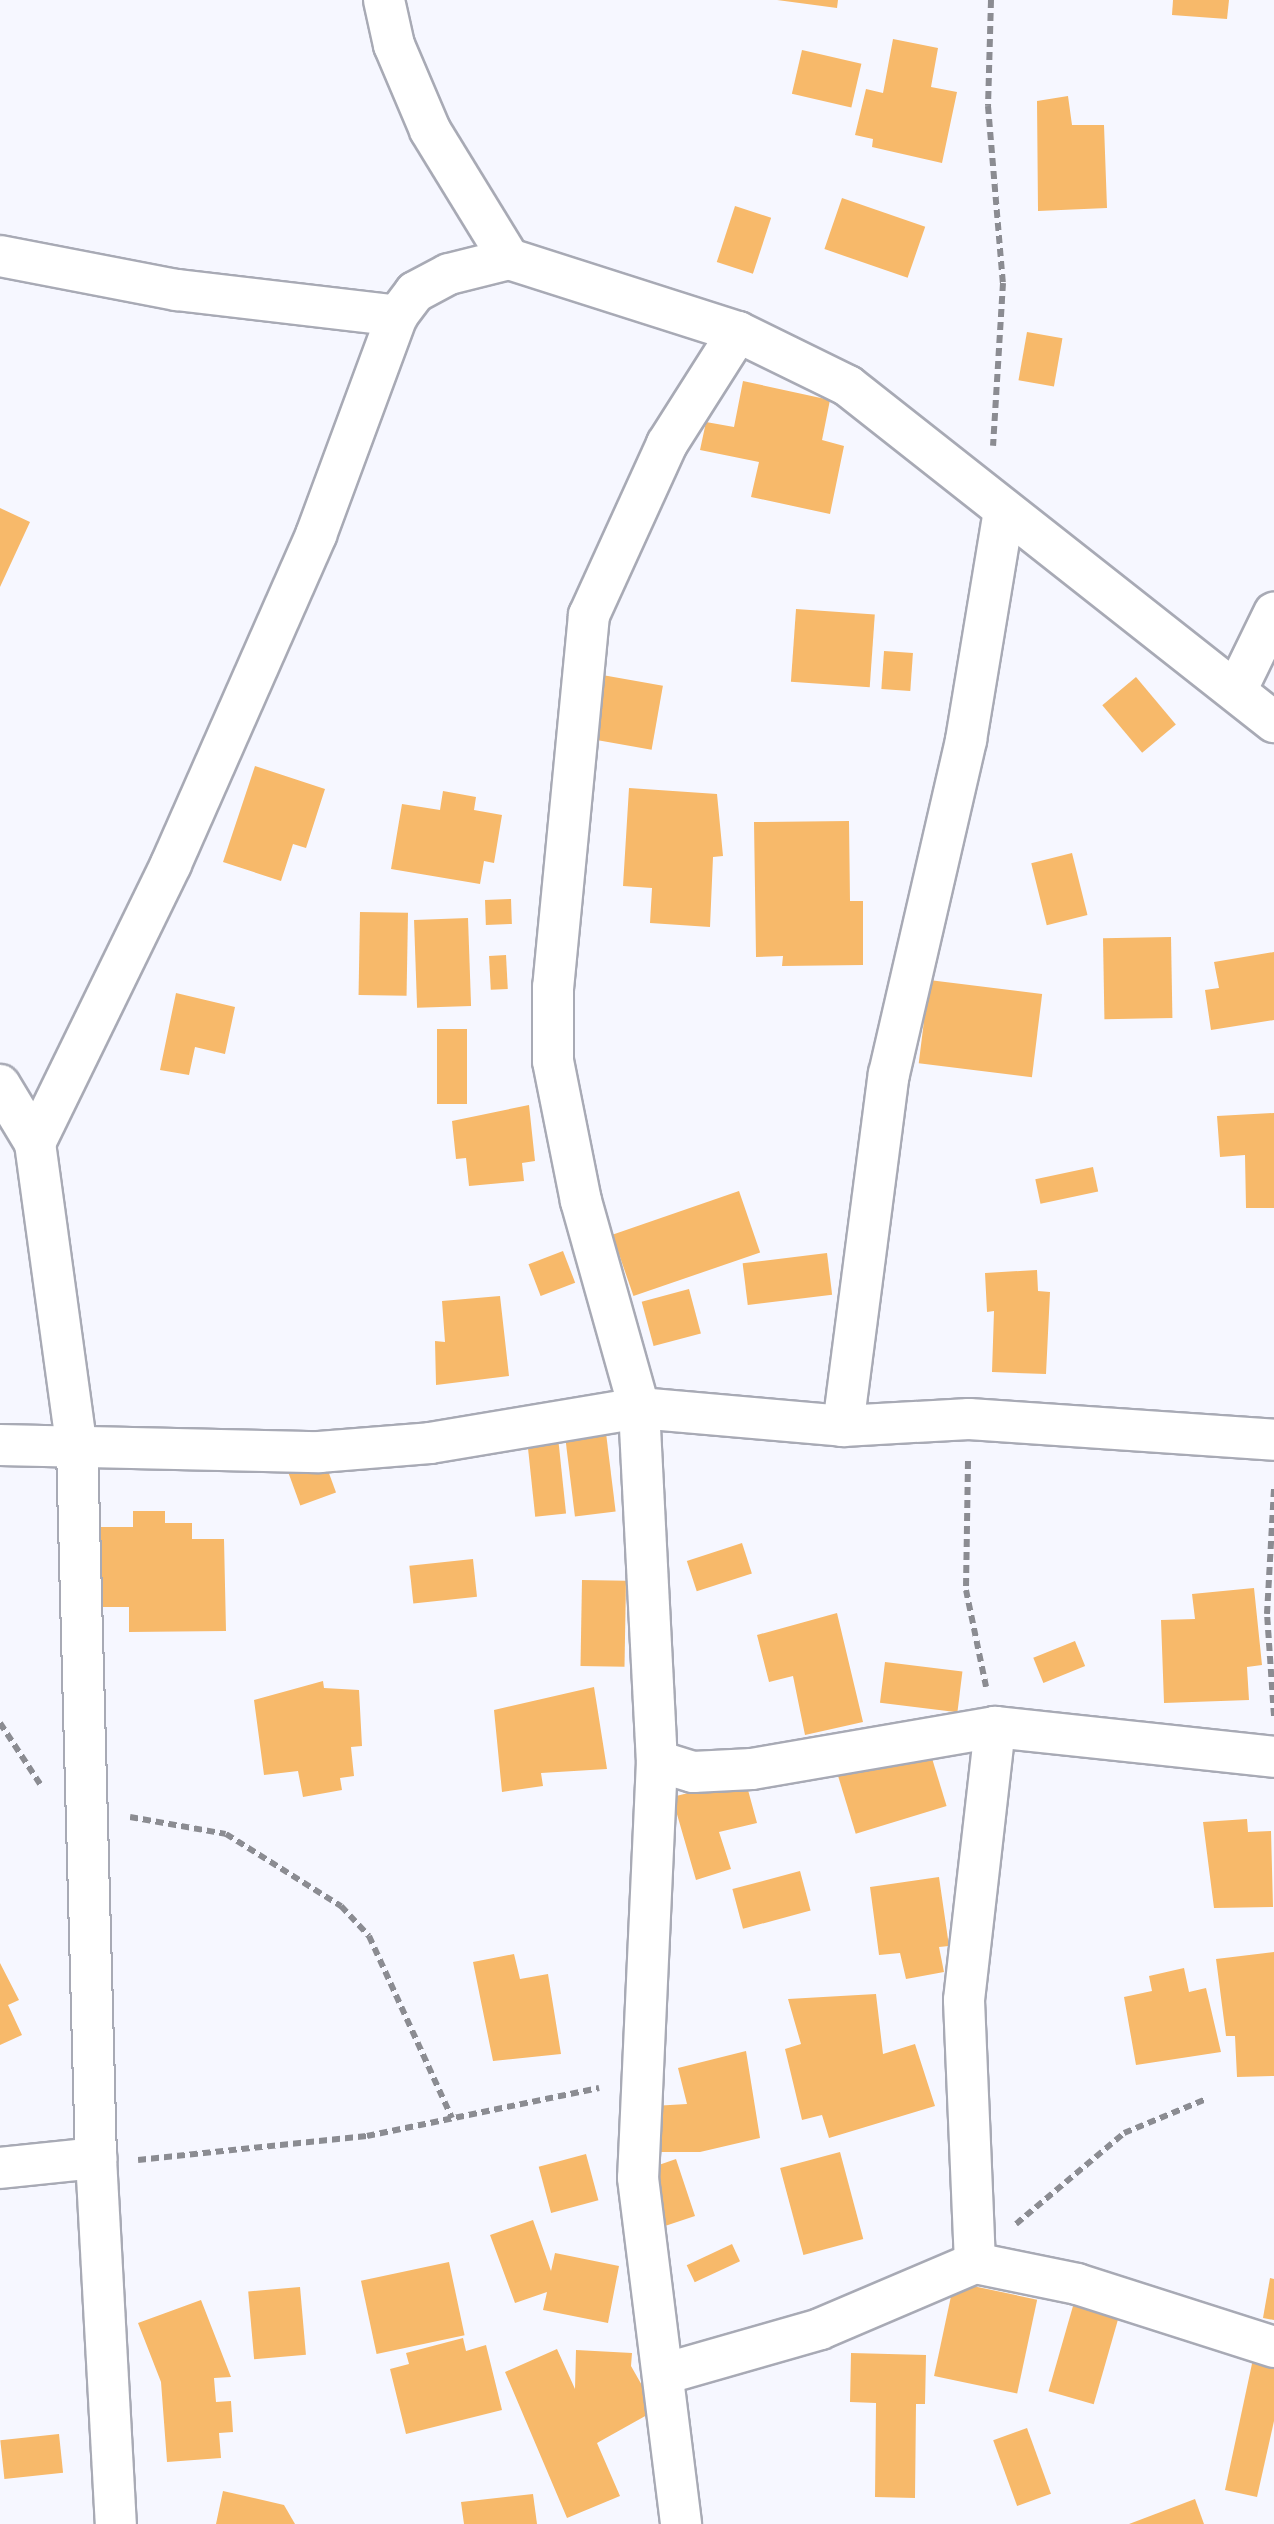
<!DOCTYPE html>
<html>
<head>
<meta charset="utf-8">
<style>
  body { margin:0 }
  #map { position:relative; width:1274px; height:2524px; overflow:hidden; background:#f6f7ff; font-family:Jost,sans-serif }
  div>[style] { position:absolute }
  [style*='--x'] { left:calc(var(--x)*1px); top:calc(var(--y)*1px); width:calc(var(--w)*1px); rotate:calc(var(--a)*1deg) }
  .building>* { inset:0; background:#f7b96a; transform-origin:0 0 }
  .path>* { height:6px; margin-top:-3px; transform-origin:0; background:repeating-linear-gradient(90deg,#8b8c92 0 8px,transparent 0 13px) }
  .roads { filter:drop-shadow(2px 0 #a8aab5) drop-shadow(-2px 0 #a8aab5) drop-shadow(0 2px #a8aab5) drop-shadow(0 -2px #a8aab5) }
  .street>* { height:40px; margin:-20px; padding:0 20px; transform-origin:20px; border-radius:20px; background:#fff }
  span { translate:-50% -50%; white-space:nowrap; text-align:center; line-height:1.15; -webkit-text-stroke:9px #f6f7ff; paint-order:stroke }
</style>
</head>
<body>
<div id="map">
  <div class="building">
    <i style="clip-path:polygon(777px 0,838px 0,837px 8px)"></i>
    <i style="clip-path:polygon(1173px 0,1229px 0,1227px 19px,1172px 15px)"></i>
    <i style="clip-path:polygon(893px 39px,938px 48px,931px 87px,957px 92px,942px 163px,872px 147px,873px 139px,855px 135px,866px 89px,883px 93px)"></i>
    <i style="left:802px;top:50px;width:61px;height:45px;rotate:13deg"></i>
    <i style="clip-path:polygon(1068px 96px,1072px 125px,1104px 125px,1107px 208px,1038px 211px,1037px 101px)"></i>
    <i style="left:842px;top:198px;width:88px;height:54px;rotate:19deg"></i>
    <i style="left:735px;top:206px;width:38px;height:59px;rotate:18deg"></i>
    <i style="left:1027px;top:332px;width:36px;height:49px;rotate:10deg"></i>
    <i style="clip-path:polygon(743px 381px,830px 400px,822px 440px,844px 446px,830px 514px,751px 497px,759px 462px,700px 450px,706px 422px,734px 427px)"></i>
    <i style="clip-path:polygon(0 508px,30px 522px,0 587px)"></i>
    <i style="left:796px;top:609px;width:79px;height:73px;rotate:4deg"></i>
    <i style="left:884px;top:651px;width:29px;height:38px;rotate:4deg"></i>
    <i style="left:591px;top:673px;width:73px;height:65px;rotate:10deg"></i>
    <i style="left:1136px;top:677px;width:62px;height:44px;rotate:50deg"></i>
    <i style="clip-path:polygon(255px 766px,325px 789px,306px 848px,293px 844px,281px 881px,223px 862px)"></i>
    <i style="clip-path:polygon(629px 788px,717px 794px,723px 856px,713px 857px,710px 927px,650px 923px,652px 888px,623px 886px)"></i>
    <i style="clip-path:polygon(443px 791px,476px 797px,474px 810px,502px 815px,494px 863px,484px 861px,480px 884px,391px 869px,402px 804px,440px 810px)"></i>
    <i style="clip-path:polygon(849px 821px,850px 901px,863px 901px,863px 965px,782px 966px,783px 956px,756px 957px,754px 822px)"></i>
    <i style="left:1072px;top:853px;width:64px;height:42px;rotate:76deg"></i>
    <i style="left:511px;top:899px;width:25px;height:26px;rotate:88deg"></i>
    <i style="left:360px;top:912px;width:48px;height:83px;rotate:1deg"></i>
    <i style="left:468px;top:918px;width:88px;height:54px;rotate:88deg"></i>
    <i style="left:1171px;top:937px;width:81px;height:68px;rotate:89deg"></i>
    <i style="clip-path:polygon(1274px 952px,1274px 1020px,1211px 1030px,1205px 990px,1219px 988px,1214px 962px)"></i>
    <i style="left:506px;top:955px;width:34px;height:17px;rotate:87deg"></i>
    <i style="left:929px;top:980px;width:114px;height:84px;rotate:7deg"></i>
    <i style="clip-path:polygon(176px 993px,235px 1007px,225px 1054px,195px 1047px,189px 1075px,160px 1070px)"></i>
    <i style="left:437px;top:1029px;width:30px;height:75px"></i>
    <i style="clip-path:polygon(529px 1105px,535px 1161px,522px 1163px,524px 1181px,469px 1186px,466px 1158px,456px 1159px,452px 1121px)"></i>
    <i style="clip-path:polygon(1274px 1113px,1274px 1208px,1246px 1208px,1245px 1155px,1220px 1157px,1217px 1116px)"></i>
    <i style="left:1093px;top:1167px;width:25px;height:59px;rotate:78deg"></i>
    <i style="left:739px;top:1191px;width:65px;height:134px;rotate:71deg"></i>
    <i style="left:563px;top:1251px;width:34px;height:37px;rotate:69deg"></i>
    <i style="left:827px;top:1253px;width:42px;height:85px;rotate:83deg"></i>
    <i style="clip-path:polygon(1037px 1270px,1038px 1291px,1050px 1292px,1046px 1374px,992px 1372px,994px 1311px,987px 1312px,985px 1273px)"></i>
    <i style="left:689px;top:1289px;width:46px;height:49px;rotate:75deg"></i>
    <i style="clip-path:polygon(500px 1296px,509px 1376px,436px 1385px,435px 1341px,445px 1342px,442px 1301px)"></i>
    <i style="left:606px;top:1433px;width:79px;height:41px;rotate:83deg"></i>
    <i style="left:558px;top:1437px;width:77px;height:31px;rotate:84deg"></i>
    <i style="left:322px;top:1454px;width:41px;height:38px;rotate:70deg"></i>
    <i style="clip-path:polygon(133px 1511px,165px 1511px,165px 1523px,192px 1523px,192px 1539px,224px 1539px,226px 1631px,129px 1632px,129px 1607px,97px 1607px,96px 1527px,133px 1527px)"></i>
    <i style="left:742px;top:1543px;width:32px;height:58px;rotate:72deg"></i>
    <i style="left:473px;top:1559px;width:38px;height:64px;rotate:84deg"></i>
    <i style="left:582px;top:1580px;width:44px;height:86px;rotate:1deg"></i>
    <i style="clip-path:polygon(1254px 1588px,1262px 1665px,1247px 1667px,1249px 1700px,1164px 1703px,1161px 1620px,1195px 1619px,1192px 1594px)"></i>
    <i style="clip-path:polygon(837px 1613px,863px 1722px,805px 1735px,793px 1676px,769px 1682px,757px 1635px)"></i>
    <i style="left:1075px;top:1641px;width:27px;height:45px;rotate:68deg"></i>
    <i style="left:885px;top:1662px;width:78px;height:41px;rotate:7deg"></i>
    <i style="clip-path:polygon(323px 1681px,324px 1688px,359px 1690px,362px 1746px,351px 1747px,354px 1776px,340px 1778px,342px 1790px,303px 1797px,298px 1771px,264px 1775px,254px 1700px)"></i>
    <i style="clip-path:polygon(594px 1687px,607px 1769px,541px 1773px,543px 1786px,502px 1792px,494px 1710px)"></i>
    <i style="left:927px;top:1742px;width:67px;height:95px;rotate:73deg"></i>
    <i style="clip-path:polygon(745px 1779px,757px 1823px,719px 1832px,731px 1869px,696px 1880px,672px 1797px)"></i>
    <i style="clip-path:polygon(1247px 1819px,1248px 1832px,1271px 1831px,1273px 1907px,1214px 1908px,1203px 1822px)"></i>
    <i style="left:800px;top:1871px;width:41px;height:70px;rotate:75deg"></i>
    <i style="clip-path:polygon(939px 1877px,949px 1946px,939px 1947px,944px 1972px,906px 1979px,900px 1953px,879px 1955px,870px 1887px)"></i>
    <i style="clip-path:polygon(1274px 1952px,1274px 2076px,1237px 2077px,1235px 2036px,1226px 2036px,1216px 1959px)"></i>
    <i style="clip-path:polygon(514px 1954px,520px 1979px,548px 1974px,561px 2054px,493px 2061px,473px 1962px)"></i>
    <i style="clip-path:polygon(0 1963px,19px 2000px,8px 2005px,22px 2035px,0 2045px)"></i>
    <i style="clip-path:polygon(1184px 1968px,1189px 1992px,1206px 1988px,1221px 2052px,1136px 2065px,1124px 1997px,1152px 1991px,1149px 1976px)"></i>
    <i style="clip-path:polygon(876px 1994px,883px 2054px,915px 2044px,935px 2106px,829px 2138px,822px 2115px,802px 2120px,785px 2049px,801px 2044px,788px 1999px)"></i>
    <i style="clip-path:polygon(746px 2051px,760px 2138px,700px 2152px,655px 2152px,653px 2106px,687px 2104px,678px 2068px)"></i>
    <i style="left:840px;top:2152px;width:90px;height:62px;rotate:75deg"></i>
    <i style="left:586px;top:2154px;width:48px;height:49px;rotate:75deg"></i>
    <i style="clip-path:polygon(676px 2159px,695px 2216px,659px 2228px,653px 2167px)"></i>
    <i style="clip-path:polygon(533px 2220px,551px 2271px,555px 2253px,619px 2266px,608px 2323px,543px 2310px,547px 2292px,515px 2303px,490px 2235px)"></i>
    <i style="left:732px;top:2244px;width:19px;height:50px;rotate:65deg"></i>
    <i style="left:449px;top:2262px;width:75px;height:90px;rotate:78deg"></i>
    <i style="clip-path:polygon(1270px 2278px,1274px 2279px,1274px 2320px,1263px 2318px)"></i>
    <i style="left:954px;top:2282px;width:85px;height:96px;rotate:12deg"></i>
    <i style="left:300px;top:2287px;width:68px;height:52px;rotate:85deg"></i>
    <i style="left:1075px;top:2299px;width:47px;height:96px;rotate:16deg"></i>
    <i style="clip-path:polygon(201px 2300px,231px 2377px,214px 2378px,216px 2402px,231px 2401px,233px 2432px,219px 2433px,221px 2458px,167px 2462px,161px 2382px,138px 2323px)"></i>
    <i style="clip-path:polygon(463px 2338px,466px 2351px,486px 2345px,502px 2410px,406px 2434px,390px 2369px,409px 2364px,406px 2353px)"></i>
    <i style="clip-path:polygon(557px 2349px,575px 2389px,576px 2350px,632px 2353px,631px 2366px,656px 2410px,597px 2443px,620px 2496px,567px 2518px,505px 2372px)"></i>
    <i style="clip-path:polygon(851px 2353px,926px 2355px,925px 2404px,916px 2404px,915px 2498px,875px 2497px,876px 2403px,850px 2402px)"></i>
    <i style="clip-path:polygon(1253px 2359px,1274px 2364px,1274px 2421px,1257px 2497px,1225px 2490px)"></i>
    <i style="left:1027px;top:2428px;width:70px;height:36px;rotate:70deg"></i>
    <i style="left:59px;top:2434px;width:39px;height:59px;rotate:84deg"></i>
    <i style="clip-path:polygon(223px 2491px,284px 2505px,295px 2524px,216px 2524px)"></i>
    <i style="clip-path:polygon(533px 2494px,537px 2524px,464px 2524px,461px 2502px)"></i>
    <i style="clip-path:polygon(1195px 2499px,1204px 2524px,1129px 2524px)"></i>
  </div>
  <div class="path">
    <i style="--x:991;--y:0;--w:106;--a:91.6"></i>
    <i style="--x:988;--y:106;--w:178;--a:85.2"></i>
    <i style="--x:1003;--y:283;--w:163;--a:93.5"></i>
    <i style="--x:968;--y:1461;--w:129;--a:90.9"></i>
    <i style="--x:966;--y:1590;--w:99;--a:78.3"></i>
    <i style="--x:1274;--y:1716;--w:102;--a:-93.9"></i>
    <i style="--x:1267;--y:1614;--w:126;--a:-86.8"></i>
    <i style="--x:0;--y:1723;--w:73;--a:56.7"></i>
    <i style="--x:130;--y:1817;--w:97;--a:10"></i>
    <i style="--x:226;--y:1834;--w:136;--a:32.1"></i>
    <i style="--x:341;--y:1906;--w:41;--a:47"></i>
    <i style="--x:369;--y:1936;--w:200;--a:65.5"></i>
    <i style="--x:138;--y:2160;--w:230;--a:-6"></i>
    <i style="--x:367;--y:2136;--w:237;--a:-11.7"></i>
    <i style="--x:1016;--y:2224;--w:141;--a:-40.1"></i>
    <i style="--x:1124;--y:2133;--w:89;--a:-22.5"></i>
  </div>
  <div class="roads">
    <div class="street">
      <i style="--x:384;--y:0;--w:46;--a:77.5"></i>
      <i style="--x:394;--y:45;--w:92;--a:67"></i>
      <i style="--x:430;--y:130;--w:151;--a:58.5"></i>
      <i style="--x:509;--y:259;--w:240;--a:17.7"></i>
      <i style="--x:738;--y:332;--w:123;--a:26.1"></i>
      <i style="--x:848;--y:386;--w:543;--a:38.26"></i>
      <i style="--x:0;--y:256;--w:180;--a:10.9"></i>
      <i style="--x:177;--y:290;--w:222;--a:6.7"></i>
      <i style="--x:738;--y:332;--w:133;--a:122.4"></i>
      <i style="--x:667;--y:444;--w:188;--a:114.5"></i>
      <i style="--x:589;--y:615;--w:374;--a:95.5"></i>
      <i style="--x:553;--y:987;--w:74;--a:90"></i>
      <i style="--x:553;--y:1061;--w:143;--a:78.7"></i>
      <i style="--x:581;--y:1201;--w:215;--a:74.3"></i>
      <i style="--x:639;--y:1408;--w:353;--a:87.1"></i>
      <i style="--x:657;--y:1761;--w:38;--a:17"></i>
      <i style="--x:693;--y:1772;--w:59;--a:-2.9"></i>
      <i style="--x:752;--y:1769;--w:247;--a:-9.8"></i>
      <i style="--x:995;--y:1727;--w:281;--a:6.1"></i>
      <i style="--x:1237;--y:689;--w:85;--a:-64"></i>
      <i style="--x:0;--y:1085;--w:68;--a:58.9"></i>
      <i style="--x:35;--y:1143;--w:308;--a:82.2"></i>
      <i style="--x:77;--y:1448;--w:710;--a:88.47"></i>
      <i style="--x:96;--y:2158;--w:367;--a:86.9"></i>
      <i style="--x:35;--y:1143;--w:310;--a:-64"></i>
      <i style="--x:171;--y:864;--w:360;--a:-66.2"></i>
      <i style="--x:316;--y:535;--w:233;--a:-69.7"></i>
      <i style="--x:397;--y:316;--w:30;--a:-53"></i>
      <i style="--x:415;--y:292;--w:38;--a:-28"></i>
      <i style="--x:449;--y:274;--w:62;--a:-14"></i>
      <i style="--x:843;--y:1426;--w:355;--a:-82.6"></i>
      <i style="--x:889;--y:1074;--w:343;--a:-77"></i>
      <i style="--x:966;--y:740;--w:233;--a:-80.6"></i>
      <i style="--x:0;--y:1445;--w:319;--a:1.3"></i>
      <i style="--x:319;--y:1452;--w:111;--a:-4.6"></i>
      <i style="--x:430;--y:1443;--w:212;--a:-9.5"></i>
      <i style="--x:639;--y:1408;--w:205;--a:5"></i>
      <i style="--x:843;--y:1426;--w:126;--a:-3.2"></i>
      <i style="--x:969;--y:1419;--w:306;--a:3.9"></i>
      <i style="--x:657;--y:1761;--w:417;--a:92.6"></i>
      <i style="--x:638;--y:2178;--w:349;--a:82.9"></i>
      <i style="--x:0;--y:2168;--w:97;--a:-5.9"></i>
      <i style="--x:975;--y:2263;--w:263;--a:-92.4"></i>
      <i style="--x:964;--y:2000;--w:275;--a:-83.5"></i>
      <i style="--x:667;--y:2373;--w:159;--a:-16"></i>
      <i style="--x:820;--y:2329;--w:168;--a:-23.1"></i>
      <i style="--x:975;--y:2263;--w:104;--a:11.6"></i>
      <i style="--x:1077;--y:2284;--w:207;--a:17.7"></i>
    </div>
  </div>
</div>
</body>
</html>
